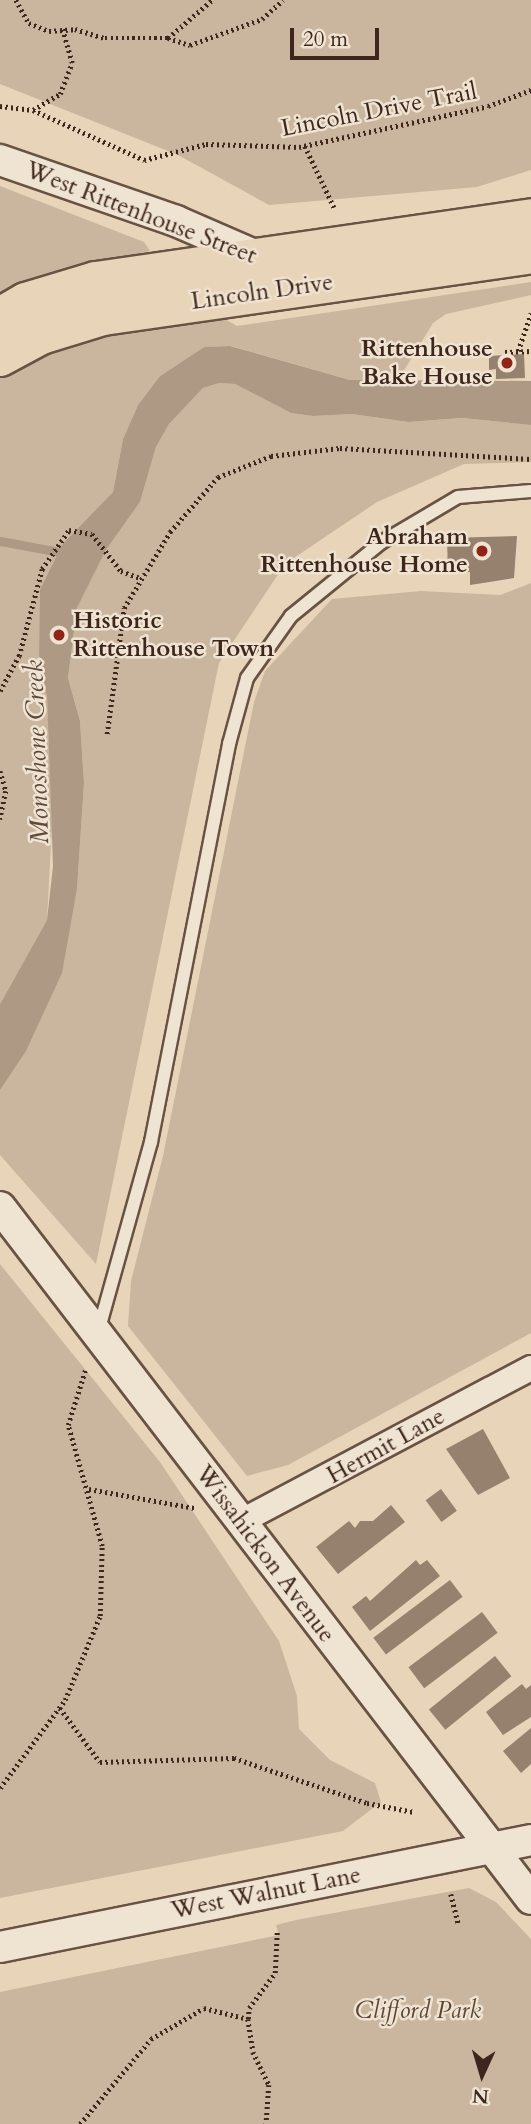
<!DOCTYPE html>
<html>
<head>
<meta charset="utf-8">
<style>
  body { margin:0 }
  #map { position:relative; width:531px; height:2124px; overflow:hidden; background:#e7d4b9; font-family:Cardo,serif }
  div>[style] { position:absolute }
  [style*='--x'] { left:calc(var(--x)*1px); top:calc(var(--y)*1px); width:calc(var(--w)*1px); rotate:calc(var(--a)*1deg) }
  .green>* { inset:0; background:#cab69e }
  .water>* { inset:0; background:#ae9984 }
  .stream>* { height:9px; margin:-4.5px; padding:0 4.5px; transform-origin:4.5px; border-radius:4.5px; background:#ae9984 }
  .building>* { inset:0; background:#96806e; transform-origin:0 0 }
  .path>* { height:4.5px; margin-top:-2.25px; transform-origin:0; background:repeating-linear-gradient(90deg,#3f261c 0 2px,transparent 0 5.5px) }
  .roads { filter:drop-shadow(2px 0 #695243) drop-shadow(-2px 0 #695243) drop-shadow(0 2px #695243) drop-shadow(0 -2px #695243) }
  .service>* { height:12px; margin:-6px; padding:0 6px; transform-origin:6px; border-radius:6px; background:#efe3d2 }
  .minor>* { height:24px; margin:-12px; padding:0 12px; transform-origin:12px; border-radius:12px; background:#efe3d2 }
  .tertiary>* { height:30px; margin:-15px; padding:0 15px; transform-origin:15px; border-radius:15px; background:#efe3d2 }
  .primary>* { height:38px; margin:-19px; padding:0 19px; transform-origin:19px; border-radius:19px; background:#e7d4b9 }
  .dots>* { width:19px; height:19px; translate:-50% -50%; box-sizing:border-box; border:4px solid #efe3d2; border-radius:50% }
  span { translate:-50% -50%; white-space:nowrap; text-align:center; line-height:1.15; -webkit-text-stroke:5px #efe3d2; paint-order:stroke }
  .street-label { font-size:24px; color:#3f261c }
  .poi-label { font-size:24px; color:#3f261c; font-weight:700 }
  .right { translate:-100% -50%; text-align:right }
  .left { translate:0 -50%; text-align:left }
  .park-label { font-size:24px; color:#5b4336; font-style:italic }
  .water-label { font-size:26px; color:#60483b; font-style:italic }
  .north { position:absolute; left:447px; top:2040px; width:70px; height:70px; -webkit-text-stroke:5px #efe3d2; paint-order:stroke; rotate:184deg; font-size:19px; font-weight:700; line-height:28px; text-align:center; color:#3f261c }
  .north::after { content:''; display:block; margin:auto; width:24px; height:32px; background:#3f261c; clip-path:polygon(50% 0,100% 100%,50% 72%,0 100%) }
  .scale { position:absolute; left:290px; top:28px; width:89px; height:32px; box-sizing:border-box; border:4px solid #3f261c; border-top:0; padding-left:9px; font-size:21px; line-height:24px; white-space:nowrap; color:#3f261c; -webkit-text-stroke:5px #efe3d2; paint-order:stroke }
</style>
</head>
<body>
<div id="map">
  <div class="green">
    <i style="clip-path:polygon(0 0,531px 0,531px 170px,477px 187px,269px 205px,178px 155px,0 84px)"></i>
    <i style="clip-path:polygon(0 186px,144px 242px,150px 251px,63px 270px,0 295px)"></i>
    <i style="clip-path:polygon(531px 282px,531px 295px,446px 314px,433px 323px,397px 382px,350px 380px,231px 346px,204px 347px,160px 376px,138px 405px,123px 439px,113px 492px,86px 523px,39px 670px,47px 696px,52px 825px,47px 920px,0 1004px,0 377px,43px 352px,126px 327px,218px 315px,237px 326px)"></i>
    <i style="clip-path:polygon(219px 383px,235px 384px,291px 413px,313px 416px,352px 414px,408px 422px,462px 418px,531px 425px,531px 462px,464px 464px,377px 502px,285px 564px,219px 663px,96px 1264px,0 1155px,0 1090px,69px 929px,77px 889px,84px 783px,80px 721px,68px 678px,77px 608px,106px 550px,140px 502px,156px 447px,169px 424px,203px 388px)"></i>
    <i style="clip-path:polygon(531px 583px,531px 1333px,288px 1465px,247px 1476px,128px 1326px,131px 1281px,163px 1156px,254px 702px,265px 671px,332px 599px,421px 591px,500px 595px)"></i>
    <i style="clip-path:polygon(0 1264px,160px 1462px,279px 1641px,297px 1696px,299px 1729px,330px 1760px,375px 1783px,381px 1802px,343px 1831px,0 1898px)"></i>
    <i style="clip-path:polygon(469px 1888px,496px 1902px,531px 1939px,531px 2124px,0 2124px,0 1992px,279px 1935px,276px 1925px,296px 1920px)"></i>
  </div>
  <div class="water">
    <i style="clip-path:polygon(230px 346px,350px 380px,531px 381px,531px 425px,462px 418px,408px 422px,352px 414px,313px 416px,291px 413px,235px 384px,219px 383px,203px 388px,169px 424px,156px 447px,140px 502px,106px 550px,77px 608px,68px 678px,80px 721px,84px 783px,77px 889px,62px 973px,26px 1051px,0 1090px,0 1004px,47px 920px,53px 866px,47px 696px,39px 670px,40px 590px,62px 545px,113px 492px,123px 439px,138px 405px,160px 376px,204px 347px)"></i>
  </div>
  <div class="stream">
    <i style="--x:0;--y:541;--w:71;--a:10.5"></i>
  </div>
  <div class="building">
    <i style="clip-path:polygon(524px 354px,525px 378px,496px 379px,496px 369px,489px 370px,489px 356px)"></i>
    <i style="clip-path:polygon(517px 536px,514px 578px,470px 585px,470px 572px,448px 573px,447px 538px)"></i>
    <i style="clip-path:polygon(483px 1429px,510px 1478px,478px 1495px,446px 1449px)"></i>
    <i style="left:441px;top:1489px;width:27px;height:19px;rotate:54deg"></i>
    <i style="clip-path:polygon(391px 1505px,405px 1522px,338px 1574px,316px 1547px,349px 1521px,355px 1528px,360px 1521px,373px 1521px)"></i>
    <i style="clip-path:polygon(416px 1560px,420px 1565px,427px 1560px,440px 1576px,370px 1631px,352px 1607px,366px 1596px,370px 1601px)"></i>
    <i style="left:450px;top:1580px;width:21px;height:96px;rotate:53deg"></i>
    <i style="left:482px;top:1612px;width:26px;height:92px;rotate:53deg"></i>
    <i style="left:495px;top:1656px;width:26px;height:85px;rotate:51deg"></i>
    <i style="clip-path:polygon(522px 1684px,526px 1689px,531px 1685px,531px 1717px,503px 1735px,486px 1712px)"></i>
    <i style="clip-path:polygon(531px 1728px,531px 1764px,521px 1773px,503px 1751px)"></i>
  </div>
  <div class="path">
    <i style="--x:16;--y:0;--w:26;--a:61"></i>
    <i style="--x:29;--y:23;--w:22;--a:22"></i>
    <i style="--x:49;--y:31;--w:26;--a:-4"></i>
    <i style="--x:75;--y:29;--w:31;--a:17"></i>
    <i style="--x:105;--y:38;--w:63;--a:0"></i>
    <i style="--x:168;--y:38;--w:23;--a:18"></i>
    <i style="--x:190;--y:45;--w:77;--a:-19.9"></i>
    <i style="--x:262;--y:19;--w:28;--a:-42"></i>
    <i style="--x:168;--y:38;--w:58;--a:-40.8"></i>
    <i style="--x:0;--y:106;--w:33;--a:7"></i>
    <i style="--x:33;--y:110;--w:31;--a:-31"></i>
    <i style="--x:60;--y:94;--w:33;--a:-69"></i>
    <i style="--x:72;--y:63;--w:35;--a:-106"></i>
    <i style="--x:33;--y:110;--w:122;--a:24.2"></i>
    <i style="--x:144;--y:160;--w:64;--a:-14.5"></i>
    <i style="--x:206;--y:144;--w:93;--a:1.8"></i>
    <i style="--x:299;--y:147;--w:193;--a:-12.2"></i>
    <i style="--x:488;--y:106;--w:46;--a:-20.4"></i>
    <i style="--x:305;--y:146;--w:68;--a:64.6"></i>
    <i style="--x:518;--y:351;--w:40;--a:-71.1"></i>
    <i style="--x:505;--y:352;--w:26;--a:-2"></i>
    <i style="--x:0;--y:691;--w:40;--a:-62"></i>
    <i style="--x:19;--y:656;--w:90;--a:-75.2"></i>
    <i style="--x:42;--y:569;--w:47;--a:-55.3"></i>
    <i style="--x:69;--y:530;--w:23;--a:10"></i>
    <i style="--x:92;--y:534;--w:47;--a:51.9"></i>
    <i style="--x:121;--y:571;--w:20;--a:20"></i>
    <i style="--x:107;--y:734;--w:127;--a:-82.3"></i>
    <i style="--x:124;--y:608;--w:89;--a:-58.8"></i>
    <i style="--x:170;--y:532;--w:73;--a:-48.9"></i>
    <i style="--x:218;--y:477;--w:57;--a:-21.6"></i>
    <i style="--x:271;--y:456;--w:69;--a:-6.6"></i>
    <i style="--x:340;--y:448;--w:191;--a:3.3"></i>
    <i style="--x:0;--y:771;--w:21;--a:73"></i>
    <i style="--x:6;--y:791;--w:29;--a:102"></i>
    <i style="--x:89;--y:1489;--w:108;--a:10.2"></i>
    <i style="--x:60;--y:1708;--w:67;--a:53.5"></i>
    <i style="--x:100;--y:1762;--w:134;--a:-1.7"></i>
    <i style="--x:234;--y:1758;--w:140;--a:18.7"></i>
    <i style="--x:367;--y:1803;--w:48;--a:10.8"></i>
    <i style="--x:0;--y:1788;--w:109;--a:-53.5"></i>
    <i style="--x:65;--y:1700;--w:91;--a:-67.4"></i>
    <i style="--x:100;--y:1616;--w:70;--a:-88.4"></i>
    <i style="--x:102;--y:1546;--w:126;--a:-105.7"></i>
    <i style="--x:68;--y:1425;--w:60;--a:-72.5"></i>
    <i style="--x:451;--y:1894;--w:30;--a:76"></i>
    <i style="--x:248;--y:2019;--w:11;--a:-85"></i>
    <i style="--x:249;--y:2008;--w:44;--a:-53.4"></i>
    <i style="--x:275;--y:1973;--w:41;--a:-87.2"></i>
    <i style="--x:80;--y:2124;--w:111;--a:-50.1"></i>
    <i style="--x:151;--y:2039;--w:61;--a:-30.3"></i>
    <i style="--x:204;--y:2008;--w:45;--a:14"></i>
    <i style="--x:248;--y:2019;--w:33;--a:81"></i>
    <i style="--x:253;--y:2052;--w:37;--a:64"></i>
    <i style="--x:269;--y:2085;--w:39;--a:94"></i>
  </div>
  <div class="roads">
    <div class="service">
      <i style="--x:98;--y:1332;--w:197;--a:-74.4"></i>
      <i style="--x:151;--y:1142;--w:406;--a:-78.9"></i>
      <i style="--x:229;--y:744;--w:68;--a:-74.7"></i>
      <i style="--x:247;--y:678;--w:76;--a:-54.6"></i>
      <i style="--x:291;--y:616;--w:117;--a:-39.1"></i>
      <i style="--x:382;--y:542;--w:88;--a:-30.6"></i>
      <i style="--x:458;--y:497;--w:73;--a:-4.7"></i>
    </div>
    <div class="minor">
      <i style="--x:240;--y:1522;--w:329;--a:-27.9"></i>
    </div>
    <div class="tertiary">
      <i style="--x:0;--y:160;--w:186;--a:19.1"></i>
      <i style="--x:176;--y:221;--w:93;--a:23.5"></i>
      <i style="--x:0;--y:1207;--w:872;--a:52.5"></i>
      <i style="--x:0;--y:1947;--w:542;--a:-11.39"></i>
    </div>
    <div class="primary">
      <i style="--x:0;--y:317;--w:30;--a:-30"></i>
      <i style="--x:26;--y:302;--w:73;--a:-16.7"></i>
      <i style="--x:96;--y:281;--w:440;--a:-8.2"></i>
      <i style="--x:0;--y:357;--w:47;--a:-28.2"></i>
      <i style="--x:41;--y:335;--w:65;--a:-17"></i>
      <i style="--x:103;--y:316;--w:432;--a:-8.2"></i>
    </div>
  </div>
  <div class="dots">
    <i style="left:507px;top:363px;background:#8f2418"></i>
    <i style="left:482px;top:551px;background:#8f2418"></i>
    <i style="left:59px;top:635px;background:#8f2418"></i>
  </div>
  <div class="street-label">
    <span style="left:379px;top:110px;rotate:-11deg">Lincoln Drive Trail</span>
    <span style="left:141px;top:213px;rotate:21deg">West Rittenhouse Street</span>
    <span style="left:262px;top:292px;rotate:-8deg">Lincoln Drive</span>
    <span style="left:386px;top:1446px;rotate:-29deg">Hermit Lane</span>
    <span style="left:265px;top:1554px;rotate:53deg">Wissahickon Avenue</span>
    <span style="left:266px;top:1893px;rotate:-11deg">West Walnut Lane</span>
  </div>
  <div class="poi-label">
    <span class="right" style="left:493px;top:363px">Rittenhouse<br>Bake House</span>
    <span class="right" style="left:468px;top:551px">Abraham<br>Rittenhouse Home</span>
    <span class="left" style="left:73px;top:635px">Historic<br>Rittenhouse Town</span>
  </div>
  <div class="park-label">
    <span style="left:418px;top:2011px">Clifford Park</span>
  </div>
  <div class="water-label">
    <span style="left:37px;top:752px;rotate:-92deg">Monoshone Creek</span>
  </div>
  <div class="north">N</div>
  <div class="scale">20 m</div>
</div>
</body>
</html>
